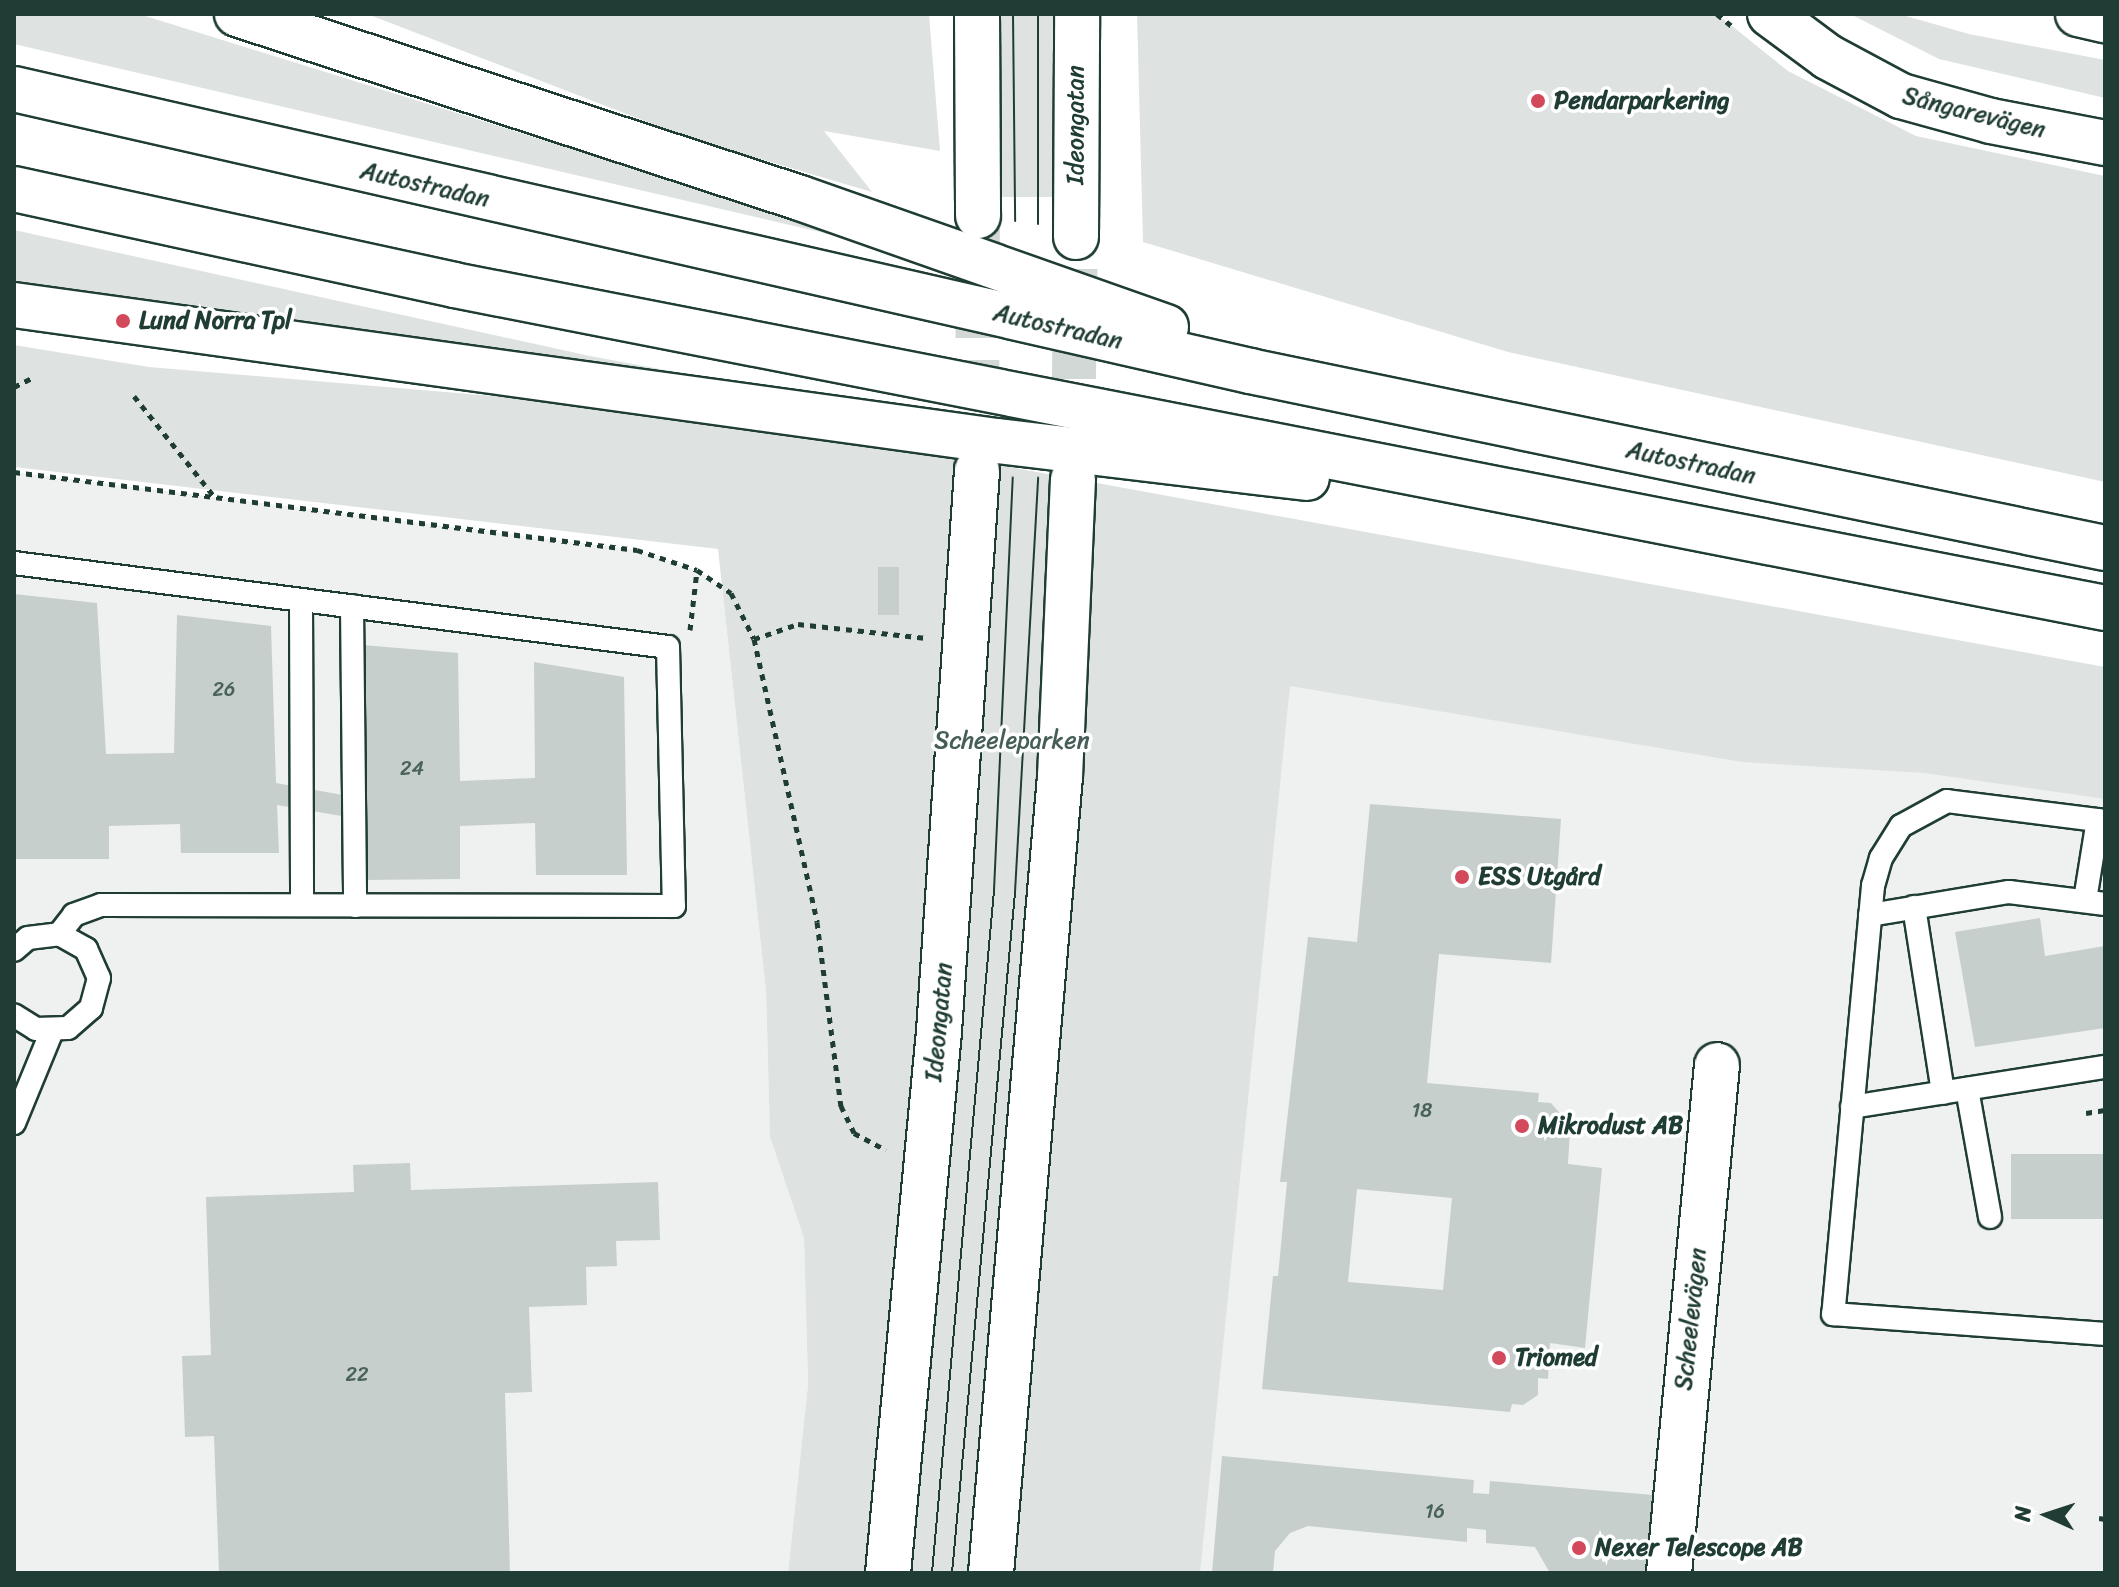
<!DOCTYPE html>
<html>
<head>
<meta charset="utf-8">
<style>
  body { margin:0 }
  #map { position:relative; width:2119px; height:1587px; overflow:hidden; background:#fff; font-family:Sriracha,sans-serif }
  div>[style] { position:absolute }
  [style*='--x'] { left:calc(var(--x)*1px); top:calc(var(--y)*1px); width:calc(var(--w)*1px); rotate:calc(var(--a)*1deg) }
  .built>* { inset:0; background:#eef1f0 }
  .green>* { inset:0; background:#dee3e2; transform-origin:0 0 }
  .building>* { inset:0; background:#c7cfcc; transform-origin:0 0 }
  .tertiary-tunnel>* { height:44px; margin-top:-22px; transform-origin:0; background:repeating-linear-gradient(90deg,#d2d8d6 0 44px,transparent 0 66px) }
  .path>* { height:5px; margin-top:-2.5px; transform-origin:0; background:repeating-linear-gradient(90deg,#1f3d34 0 6px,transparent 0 12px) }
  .roads { filter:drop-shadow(2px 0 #1f3d34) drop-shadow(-2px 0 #1f3d34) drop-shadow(0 2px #1f3d34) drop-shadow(0 -2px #1f3d34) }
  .service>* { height:22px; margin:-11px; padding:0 11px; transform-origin:11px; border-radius:11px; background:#fff }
  .minor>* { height:44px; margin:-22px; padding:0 22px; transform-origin:22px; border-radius:22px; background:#fff }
  .tertiary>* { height:44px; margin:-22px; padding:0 22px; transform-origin:22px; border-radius:22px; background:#fff }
  .motorway>* { height:44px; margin:-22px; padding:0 22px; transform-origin:22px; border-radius:22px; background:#fff }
  .tram>* { height:2px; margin:-1px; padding:0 1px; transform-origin:1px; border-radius:1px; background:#1f3d34 }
  .dots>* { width:22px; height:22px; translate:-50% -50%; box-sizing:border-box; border:4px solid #fff; border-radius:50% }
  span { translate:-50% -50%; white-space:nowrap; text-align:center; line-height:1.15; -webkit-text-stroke:7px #fff; paint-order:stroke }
  .number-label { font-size:20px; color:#49625a }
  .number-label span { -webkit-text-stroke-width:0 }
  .poi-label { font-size:24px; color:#1f3d34; font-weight:700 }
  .left { translate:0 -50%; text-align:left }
  .street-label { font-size:24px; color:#1f3d34 }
  .park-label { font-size:24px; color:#455e57 }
  .frame { position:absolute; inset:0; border:16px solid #1f3d34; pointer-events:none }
  .north { position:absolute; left:2007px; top:1475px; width:80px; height:80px; -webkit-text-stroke:6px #fff; paint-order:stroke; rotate:273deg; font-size:22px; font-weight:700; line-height:32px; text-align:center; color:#1f3d34 }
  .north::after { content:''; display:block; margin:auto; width:28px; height:36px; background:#1f3d34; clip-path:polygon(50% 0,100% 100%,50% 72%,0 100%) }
</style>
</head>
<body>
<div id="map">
  <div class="built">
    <i style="clip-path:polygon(14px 472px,637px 550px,697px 570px,722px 586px,766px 992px,770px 1137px,804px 1238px,808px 1384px,788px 1573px,14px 1573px)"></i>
    <i style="clip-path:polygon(1138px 527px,2105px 700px,2105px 1573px,1058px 1573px)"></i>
  </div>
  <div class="green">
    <i style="clip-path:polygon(14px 14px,139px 14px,897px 250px,14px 44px)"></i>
    <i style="clip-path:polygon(367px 14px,929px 14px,940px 151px,824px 131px,872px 192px,689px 138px)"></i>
    <i style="left:987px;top:14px;width:75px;height:183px"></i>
    <i style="clip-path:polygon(1137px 14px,1717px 14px,1788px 71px,1916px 136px,2105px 176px,2105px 482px,1508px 352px,1143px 242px)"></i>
    <i style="clip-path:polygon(1850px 14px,1899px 14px,1969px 34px,2105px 60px,2105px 98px,1939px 59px)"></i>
    <i style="clip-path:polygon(14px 230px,590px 356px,730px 382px,425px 349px,14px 285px)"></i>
    <i style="clip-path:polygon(14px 345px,149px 367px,623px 407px,900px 447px,2105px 667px,2105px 799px,1924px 773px,1742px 762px,1290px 686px,1200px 1573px,788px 1573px,808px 1384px,804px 1238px,770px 1137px,766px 992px,718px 549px,14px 467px)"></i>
  </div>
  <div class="building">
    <i style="left:878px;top:567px;width:21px;height:48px"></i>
    <i style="clip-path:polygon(14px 594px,97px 603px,106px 754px,174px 753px,177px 615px,271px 626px,276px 783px,365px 799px,362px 645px,458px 653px,460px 781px,535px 778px,534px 662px,624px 677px,627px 875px,536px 875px,535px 823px,460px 826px,460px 879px,365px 880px,365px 820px,277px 805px,279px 853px,181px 853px,180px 824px,109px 826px,109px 859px,14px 859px)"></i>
    <i style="clip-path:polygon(evenodd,1370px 804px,1561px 819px,1551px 963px,1439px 954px,1436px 985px,1427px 1083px,1539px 1093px,1538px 1102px,1551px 1103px,1563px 1117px,1562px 1130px,1570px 1130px,1568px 1164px,1602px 1168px,1585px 1348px,1550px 1343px,1548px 1379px,1538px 1378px,1538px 1395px,1523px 1405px,1512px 1404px,1510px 1412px,1262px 1389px,1273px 1276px,1278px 1276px,1287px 1182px,1280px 1182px,1308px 937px,1357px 942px,1370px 804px,1357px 1189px,1452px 1198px,1443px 1290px,1348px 1282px,1357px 1189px)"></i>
    <i style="clip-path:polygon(2040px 918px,2045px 956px,2105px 946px,2105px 1028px,1975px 1047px,1955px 932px)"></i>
    <i style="left:2105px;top:1154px;width:65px;height:94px;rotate:90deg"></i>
    <i style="clip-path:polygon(410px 1163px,411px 1190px,658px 1182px,660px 1240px,616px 1241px,617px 1266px,586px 1267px,587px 1305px,529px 1307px,532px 1392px,505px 1393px,510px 1573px,219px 1573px,214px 1436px,185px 1437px,182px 1356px,211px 1355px,206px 1197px,354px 1192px,353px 1165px)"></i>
    <i style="clip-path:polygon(1222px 1456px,1474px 1480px,1473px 1493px,1489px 1494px,1490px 1481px,1653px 1495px,1645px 1573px,1550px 1573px,1535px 1547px,1486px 1543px,1486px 1530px,1467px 1528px,1467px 1542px,1308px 1526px,1290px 1533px,1275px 1551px,1273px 1573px,1212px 1573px)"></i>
  </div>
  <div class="tertiary-tunnel">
    <i style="--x:1073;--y:445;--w:208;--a:-89.2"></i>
    <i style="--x:977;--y:470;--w:247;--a:-89.8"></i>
  </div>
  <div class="path">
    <i style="--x:1717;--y:14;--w:19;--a:39"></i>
    <i style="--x:14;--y:387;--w:20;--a:-27"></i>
    <i style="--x:134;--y:396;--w:127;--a:51.4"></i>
    <i style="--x:14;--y:472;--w:628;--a:7.14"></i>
    <i style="--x:637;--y:550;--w:63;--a:18.4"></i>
    <i style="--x:697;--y:570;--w:41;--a:34.1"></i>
    <i style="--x:731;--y:593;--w:51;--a:63.4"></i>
    <i style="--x:754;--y:639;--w:290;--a:77.4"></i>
    <i style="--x:817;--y:922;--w:186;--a:82.6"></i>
    <i style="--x:841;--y:1106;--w:30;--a:64"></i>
    <i style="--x:854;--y:1133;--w:36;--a:28"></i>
    <i style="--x:690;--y:630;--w:60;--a:-83.3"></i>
    <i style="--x:754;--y:639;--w:46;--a:-18.8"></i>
    <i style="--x:798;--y:624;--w:129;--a:6.2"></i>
    <i style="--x:2086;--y:1113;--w:19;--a:-9"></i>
    <i style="--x:2099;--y:1518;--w:6;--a:9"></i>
  </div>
  <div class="roads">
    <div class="service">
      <i style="--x:14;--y:563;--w:659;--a:7.32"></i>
      <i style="--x:668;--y:647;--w:259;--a:88.7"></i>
      <i style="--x:674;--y:906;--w:573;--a:-179.9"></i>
      <i style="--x:101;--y:905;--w:29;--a:160"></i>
      <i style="--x:74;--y:915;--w:24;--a:128"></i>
      <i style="--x:301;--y:600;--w:305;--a:89.8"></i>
      <i style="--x:352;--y:606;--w:300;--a:89.4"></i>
      <i style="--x:2105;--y:821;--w:159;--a:-172.8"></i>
      <i style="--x:1947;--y:801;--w:52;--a:151.5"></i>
      <i style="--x:1901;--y:826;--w:38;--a:122"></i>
      <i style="--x:1881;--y:858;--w:29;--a:106"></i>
      <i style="--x:1873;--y:886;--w:430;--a:95.3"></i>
      <i style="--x:1833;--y:1314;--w:273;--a:4.2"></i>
      <i style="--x:2085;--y:900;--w:81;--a:-80.8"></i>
      <i style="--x:1914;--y:907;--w:188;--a:81.1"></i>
      <i style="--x:1870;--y:915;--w:141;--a:-9.4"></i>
      <i style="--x:2009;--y:892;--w:97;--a:7.1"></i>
      <i style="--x:14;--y:950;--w:18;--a:-41"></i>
      <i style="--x:28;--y:938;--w:31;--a:-7"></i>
      <i style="--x:59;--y:934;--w:31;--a:29"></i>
      <i style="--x:86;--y:949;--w:32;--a:66"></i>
      <i style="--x:99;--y:978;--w:31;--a:105"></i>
      <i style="--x:91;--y:1008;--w:30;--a:139"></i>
      <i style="--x:68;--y:1028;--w:32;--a:178"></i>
      <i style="--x:36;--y:1029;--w:26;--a:-148"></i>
      <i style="--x:1967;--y:1089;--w:130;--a:79.8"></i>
      <i style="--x:1852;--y:1107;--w:256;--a:-9"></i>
      <i style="--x:14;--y:1123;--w:100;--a:-67.6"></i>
    </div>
    <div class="minor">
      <i style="--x:2078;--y:14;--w:28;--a:13"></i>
      <i style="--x:1669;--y:1573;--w:510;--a:-84.6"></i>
    </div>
    <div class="tertiary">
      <i style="--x:977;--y:14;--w:202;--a:89.7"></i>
      <i style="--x:1770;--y:14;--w:72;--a:36.6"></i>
      <i style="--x:1828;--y:57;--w:83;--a:28.1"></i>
      <i style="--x:1901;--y:96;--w:93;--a:15.5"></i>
      <i style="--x:1991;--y:121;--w:116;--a:10.9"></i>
      <i style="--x:1076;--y:237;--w:223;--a:-89.7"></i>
      <i style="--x:888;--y:1573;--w:544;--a:-84.62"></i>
      <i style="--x:939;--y:1031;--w:562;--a:-86.12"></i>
      <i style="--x:991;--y:1573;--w:799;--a:-85.05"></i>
      <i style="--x:1060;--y:777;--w:298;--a:-87.5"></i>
    </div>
    <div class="motorway">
      <i style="--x:237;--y:14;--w:592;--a:18.1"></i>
      <i style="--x:800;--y:198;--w:388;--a:19.4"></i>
      <i style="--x:14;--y:89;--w:1268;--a:12.85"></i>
      <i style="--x:1250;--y:371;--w:873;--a:11.7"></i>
      <i style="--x:14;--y:189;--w:450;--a:12.3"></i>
      <i style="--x:454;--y:285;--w:1682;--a:11.07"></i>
      <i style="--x:14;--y:305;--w:992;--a:7.88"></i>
      <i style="--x:997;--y:441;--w:312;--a:6.8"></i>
    </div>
  </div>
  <div class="tram">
    <i style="--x:1013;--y:14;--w:207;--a:89.4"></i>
    <i style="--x:1038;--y:224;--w:210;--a:-90"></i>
    <i style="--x:932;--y:1573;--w:686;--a:-84.81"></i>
    <i style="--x:994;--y:890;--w:413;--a:-87.4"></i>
    <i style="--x:952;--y:1573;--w:684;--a:-84.71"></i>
    <i style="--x:1015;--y:892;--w:415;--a:-86.8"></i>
  </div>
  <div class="dots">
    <i style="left:1538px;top:101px;background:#d1495b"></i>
    <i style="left:123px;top:321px;background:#d1495b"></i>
    <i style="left:1462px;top:877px;background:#d1495b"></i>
    <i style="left:1522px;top:1126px;background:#d1495b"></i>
    <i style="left:1499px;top:1358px;background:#d1495b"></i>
    <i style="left:1579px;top:1548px;background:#d1495b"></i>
  </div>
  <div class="number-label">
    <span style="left:224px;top:689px">26</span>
    <span style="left:412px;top:768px">24</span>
    <span style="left:1422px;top:1110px">18</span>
    <span style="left:357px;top:1374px">22</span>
    <span style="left:1435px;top:1511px">16</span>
  </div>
  <div class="poi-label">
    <span class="left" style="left:1554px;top:101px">Pendarparkering</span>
    <span class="left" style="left:139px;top:321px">Lund Norra Tpl</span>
    <span class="left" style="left:1478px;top:877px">ESS Utgård</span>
    <span class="left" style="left:1538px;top:1126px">Mikrodust AB</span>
    <span class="left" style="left:1515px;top:1358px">Triomed</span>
    <span class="left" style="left:1595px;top:1548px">Nexer Telescope AB</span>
  </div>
  <div class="street-label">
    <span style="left:1974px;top:113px;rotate:14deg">Sångarevägen</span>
    <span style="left:1076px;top:125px;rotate:-90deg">Ideongatan</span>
    <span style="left:425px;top:185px;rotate:13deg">Autostradan</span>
    <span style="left:1058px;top:327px;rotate:13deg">Autostradan</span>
    <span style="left:1691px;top:463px;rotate:12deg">Autostradan</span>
    <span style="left:939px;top:1022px;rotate:-85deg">Ideongatan</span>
    <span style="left:1691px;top:1319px;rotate:-84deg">Scheelevägen</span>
  </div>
  <div class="park-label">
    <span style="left:1012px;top:741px">Scheeleparken</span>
  </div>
  <div class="frame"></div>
  <div class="north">N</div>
</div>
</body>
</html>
